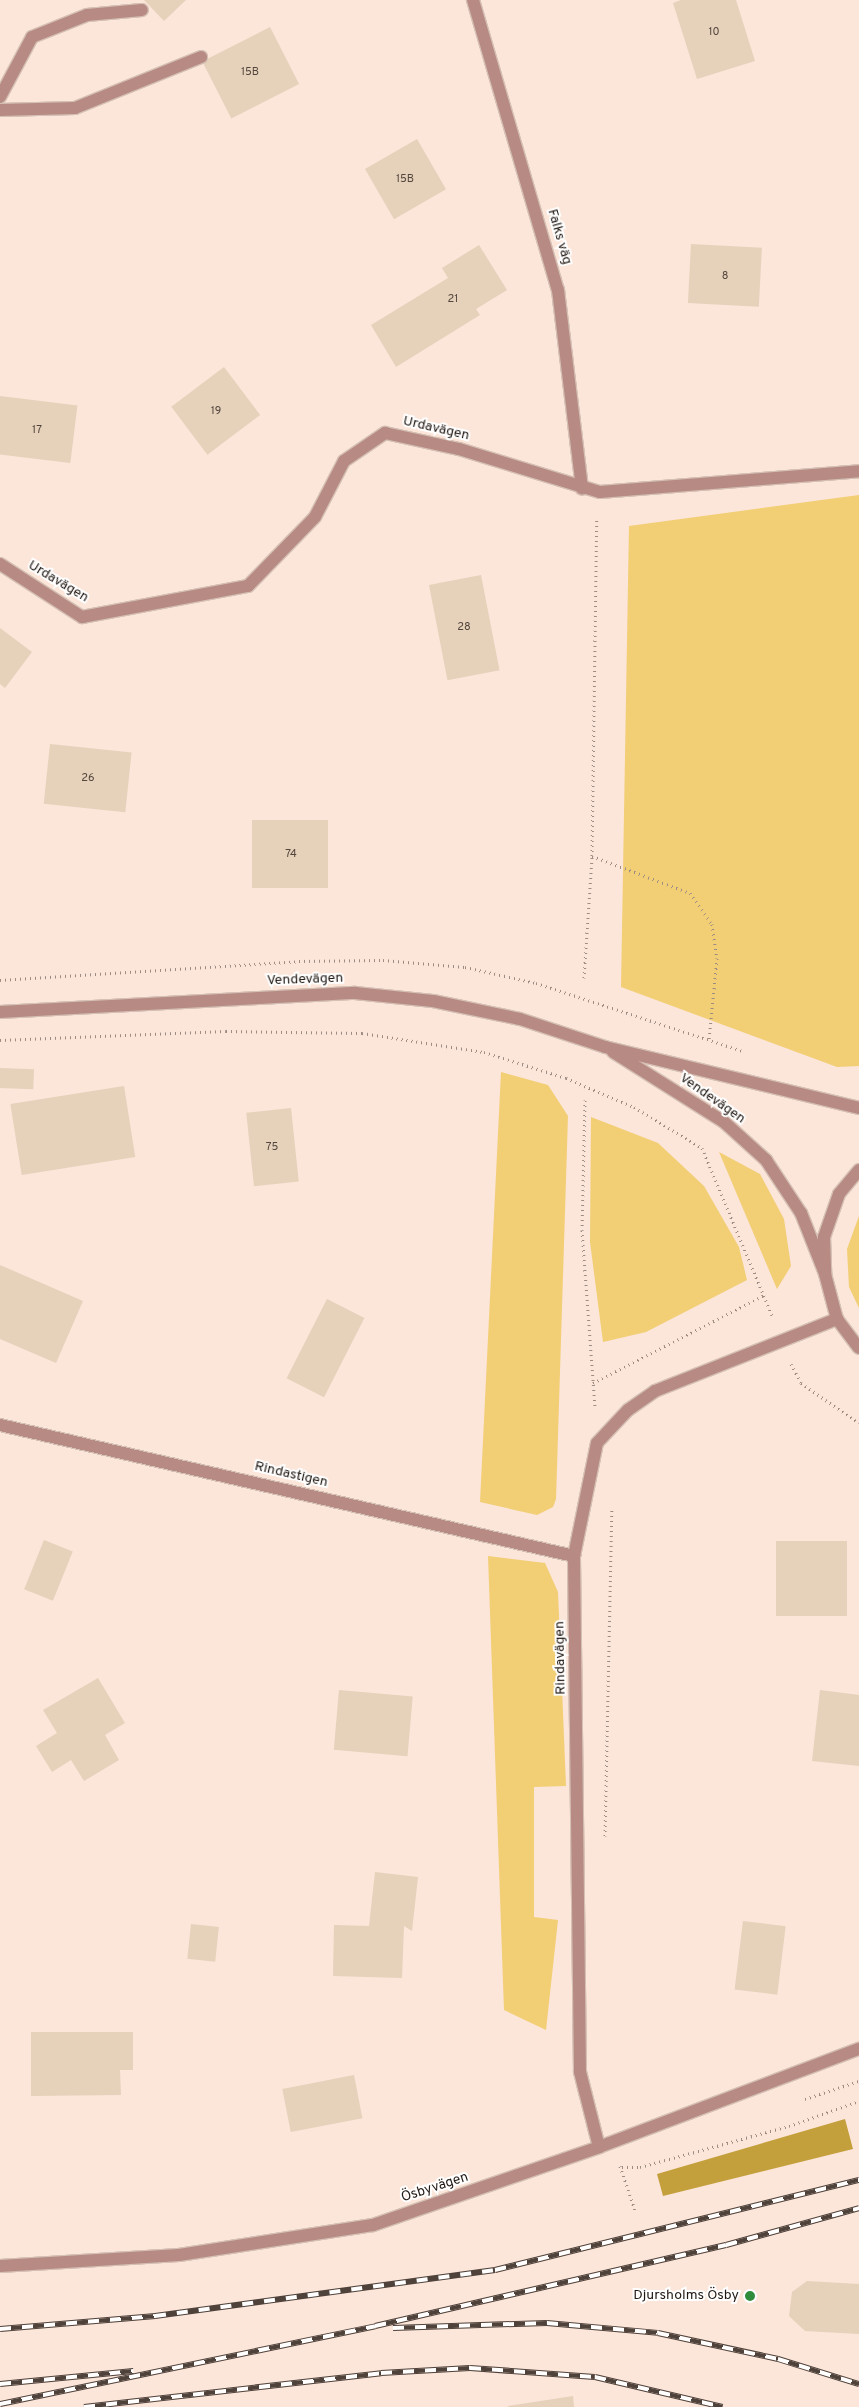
<!DOCTYPE html>
<html>
<head>
<meta charset="utf-8">
<style>
  body { margin:0 }
  #map { position:relative; width:859px; height:2407px; overflow:hidden; background:#fce5d9; font-family:Overpass,sans-serif }
  div>[style] { position:absolute }
  [style*='--x'] { left:calc(var(--x)*1px); top:calc(var(--y)*1px); width:calc(var(--w)*1px); rotate:calc(var(--a)*1deg) }
  .green>* { inset:0; background:#f2ce74 }
  .forest>* { inset:0; background:#c4a03d }
  .building>* { inset:0; background:#e6d1bb; transform-origin:0 0 }
  .path>* { height:3px; margin-top:-1.5px; transform-origin:0; background:repeating-linear-gradient(90deg,#9d8c83 0 1px,transparent 0 5px) }
  .roads { filter:drop-shadow(1px 0 #d5c0b5) drop-shadow(-1px 0 #d5c0b5) drop-shadow(0 1px #d5c0b5) drop-shadow(0 -1px #d5c0b5) }
  .minor>* { height:12px; margin:-6px; padding:0 6px; transform-origin:6px; border-radius:6px; background:#b78b83 }
  .rail>* { height:5.5px; margin-top:-2.75px; transform-origin:0; background:repeating-linear-gradient(90deg,#fff 0 11px,#4e423b 0 22px); box-sizing:border-box; border-block:1px solid #4e423b }
  .dots>* { width:14px; height:14px; translate:-50% -50%; box-sizing:border-box; border:2px solid #fff; border-radius:50% }
  span { translate:-50% -50%; white-space:nowrap; text-align:center; line-height:1.15; -webkit-text-stroke:4px #fff; paint-order:stroke }
  .number-label { font-size:11px; color:#52463c }
  .number-label span { -webkit-text-stroke-width:0 }
  .street-label { font-size:14px; color:#211812 }
  .poi-label { font-size:14px; color:#211812 }
  .right { translate:-100% -50%; text-align:right }
</style>
</head>
<body>
<div id="map">
  <div class="green">
    <i style="clip-path:polygon(859px 495px,859px 1066px,837px 1067px,621px 987px,629px 526px)"></i>
    <i style="clip-path:polygon(501px 1072px,548px 1085px,568px 1116px,556px 1499px,553px 1507px,537px 1515px,480px 1502px)"></i>
    <i style="clip-path:polygon(591px 1117px,658px 1143px,704px 1186px,739px 1247px,747px 1280px,646px 1332px,603px 1342px,590px 1242px)"></i>
    <i style="clip-path:polygon(719px 1152px,760px 1174px,784px 1219px,791px 1266px,777px 1289px)"></i>
    <i style="clip-path:polygon(859px 1216px,859px 1308px,849px 1287px,847px 1249px)"></i>
    <i style="clip-path:polygon(488px 1556px,545px 1563px,558px 1592px,566px 1786px,534px 1787px,534px 1917px,558px 1920px,546px 2030px,504px 2010px)"></i>
  </div>
  <div class="forest">
    <i style="clip-path:polygon(845px 2119px,853px 2149px,663px 2196px,657px 2174px)"></i>
  </div>
  <div class="building">
    <i style="clip-path:polygon(144px 0,186px 0,164px 21px)"></i>
    <i style="clip-path:polygon(681px 0,736px 0,755px 61px,697px 79px,673px 3px)"></i>
    <i style="left:270px;top:27px;width:64px;height:76px;rotate:63deg"></i>
    <i style="left:417px;top:139px;width:58px;height:60px;rotate:60deg"></i>
    <i style="left:691px;top:244px;width:71px;height:59px;rotate:3deg"></i>
    <i style="clip-path:polygon(479px 245px,507px 290px,476px 309px,480px 315px,396px 367px,371px 325px,448px 278px,442px 268px)"></i>
    <i style="left:224px;top:367px;width:60px;height:66px;rotate:53deg"></i>
    <i style="left:0;top:396px;width:78px;height:58px;rotate:7deg"></i>
    <i style="left:481px;top:575px;width:97px;height:53px;rotate:79deg"></i>
    <i style="clip-path:polygon(0 628px,32px 652px,5px 688px,0 684px)"></i>
    <i style="left:50px;top:744px;width:82px;height:60px;rotate:6deg"></i>
    <i style="left:252px;top:820px;width:76px;height:68px"></i>
    <i style="left:0;top:1068px;width:34px;height:20px;rotate:2deg"></i>
    <i style="left:124px;top:1086px;width:72px;height:115px;rotate:81deg"></i>
    <i style="left:291px;top:1108px;width:74px;height:45px;rotate:84deg"></i>
    <i style="clip-path:polygon(0 1265px,83px 1301px,56px 1363px,0 1339px)"></i>
    <i style="left:327px;top:1299px;width:42px;height:89px;rotate:27deg"></i>
    <i style="left:44px;top:1540px;width:31px;height:53px;rotate:22deg"></i>
    <i style="left:776px;top:1541px;width:71px;height:75px"></i>
    <i style="clip-path:polygon(98px 1678px,125px 1723px,105px 1735px,119px 1760px,84px 1781px,71px 1760px,52px 1772px,36px 1746px,57px 1733px,43px 1710px)"></i>
    <i style="left:339px;top:1690px;width:74px;height:60px;rotate:5deg"></i>
    <i style="clip-path:polygon(820px 1690px,859px 1695px,859px 1766px,812px 1761px)"></i>
    <i style="clip-path:polygon(375px 1872px,418px 1877px,412px 1931px,404px 1926px,402px 1978px,333px 1976px,334px 1925px,369px 1926px)"></i>
    <i style="left:743px;top:1921px;width:43px;height:69px;rotate:7deg"></i>
    <i style="left:191px;top:1924px;width:28px;height:35px;rotate:6deg"></i>
    <i style="clip-path:polygon(31px 2032px,133px 2032px,133px 2070px,120px 2070px,121px 2095px,31px 2096px)"></i>
    <i style="left:354px;top:2075px;width:44px;height:73px;rotate:79deg"></i>
    <i style="clip-path:polygon(807px 2281px,859px 2284px,859px 2334px,805px 2331px,789px 2316px,792px 2292px)"></i>
    <i style="clip-path:polygon(573px 2396px,574px 2407px,508px 2407px,508px 2406px)"></i>
  </div>
  <div class="path">
    <i style="--x:592;--y:856;--w:105;--a:20.7"></i>
    <i style="--x:690;--y:893;--w:38;--a:55"></i>
    <i style="--x:712;--y:924;--w:34;--a:82"></i>
    <i style="--x:717;--y:958;--w:82;--a:95.6"></i>
    <i style="--x:584;--y:978;--w:122;--a:-86.2"></i>
    <i style="--x:592;--y:856;--w:338;--a:-89.2"></i>
    <i style="--x:0;--y:980;--w:300;--a:-3.6"></i>
    <i style="--x:299;--y:961;--w:84;--a:-0.7"></i>
    <i style="--x:383;--y:960;--w:82;--a:4.9"></i>
    <i style="--x:465;--y:967;--w:73;--a:12.7"></i>
    <i style="--x:536;--y:983;--w:218;--a:18.2"></i>
    <i style="--x:0;--y:1040;--w:226;--a:-2.3"></i>
    <i style="--x:226;--y:1031;--w:136;--a:0.8"></i>
    <i style="--x:362;--y:1033;--w:123;--a:8.9"></i>
    <i style="--x:484;--y:1052;--w:86;--a:17.6"></i>
    <i style="--x:566;--y:1078;--w:74;--a:23.1"></i>
    <i style="--x:634;--y:1107;--w:79;--a:31.1"></i>
    <i style="--x:702;--y:1148;--w:184;--a:67.3"></i>
    <i style="--x:585;--y:1100;--w:130;--a:91.3"></i>
    <i style="--x:582;--y:1230;--w:179;--a:85.8"></i>
    <i style="--x:791;--y:1364;--w:21;--a:62"></i>
    <i style="--x:801;--y:1383;--w:70;--a:34.6"></i>
    <i style="--x:593;--y:1383;--w:192;--a:-27.2"></i>
    <i style="--x:605;--y:1836;--w:329;--a:-88.8"></i>
    <i style="--x:805;--y:2099;--w:57;--a:-18.4"></i>
    <i style="--x:620;--y:2166;--w:46;--a:71.2"></i>
    <i style="--x:622;--y:2167;--w:18;--a:0"></i>
    <i style="--x:640;--y:2167;--w:155;--a:-15.4"></i>
    <i style="--x:789;--y:2126;--w:74;--a:-19.7"></i>
  </div>
  <div class="roads">
    <div class="minor">
      <i style="--x:473;--y:0;--w:302;--a:73.7"></i>
      <i style="--x:558;--y:290;--w:200;--a:83.1"></i>
      <i style="--x:0;--y:97;--w:68;--a:-61.9"></i>
      <i style="--x:32;--y:37;--w:59;--a:-21.8"></i>
      <i style="--x:87;--y:15;--w:55;--a:-5.2"></i>
      <i style="--x:0;--y:110;--w:75;--a:-1.5"></i>
      <i style="--x:75;--y:108;--w:136;--a:-22"></i>
      <i style="--x:0;--y:564;--w:98;--a:32.9"></i>
      <i style="--x:82;--y:617;--w:169;--a:-10.6"></i>
      <i style="--x:248;--y:586;--w:96;--a:-45.8"></i>
      <i style="--x:315;--y:517;--w:63;--a:-62.6"></i>
      <i style="--x:344;--y:461;--w:50;--a:-34.3"></i>
      <i style="--x:385;--y:433;--w:76;--a:12.2"></i>
      <i style="--x:459;--y:449;--w:147;--a:17"></i>
      <i style="--x:600;--y:492;--w:260;--a:-4.6"></i>
      <i style="--x:0;--y:1012;--w:356;--a:-3.1"></i>
      <i style="--x:355;--y:993;--w:78;--a:5.9"></i>
      <i style="--x:433;--y:1001;--w:89;--a:11.7"></i>
      <i style="--x:520;--y:1019;--w:89;--a:18.2"></i>
      <i style="--x:605;--y:1047;--w:261;--a:13.5"></i>
      <i style="--x:613;--y:1052;--w:131;--a:32.2"></i>
      <i style="--x:724;--y:1122;--w:57;--a:42.1"></i>
      <i style="--x:766;--y:1160;--w:64;--a:56.6"></i>
      <i style="--x:801;--y:1213;--w:66;--a:68.5"></i>
      <i style="--x:859;--y:1170;--w:31;--a:130"></i>
      <i style="--x:839;--y:1194;--w:46;--a:109.2"></i>
      <i style="--x:824;--y:1237;--w:37;--a:88"></i>
      <i style="--x:825;--y:1274;--w:47;--a:75.1"></i>
      <i style="--x:837;--y:1319;--w:36;--a:53"></i>
      <i style="--x:0;--y:1425;--w:589;--a:12.86"></i>
      <i style="--x:599;--y:2147;--w:77;--a:-104.2"></i>
      <i style="--x:580;--y:2072;--w:516;--a:-90.67"></i>
      <i style="--x:574;--y:1556;--w:115;--a:-78.5"></i>
      <i style="--x:597;--y:1443;--w:45;--a:-46.8"></i>
      <i style="--x:628;--y:1410;--w:33;--a:-35"></i>
      <i style="--x:655;--y:1391;--w:196;--a:-21.6"></i>
      <i style="--x:0;--y:2266;--w:179;--a:-3.5"></i>
      <i style="--x:179;--y:2255;--w:196;--a:-8.8"></i>
      <i style="--x:373;--y:2225;--w:239;--a:-19"></i>
      <i style="--x:599;--y:2147;--w:278;--a:-20.7"></i>
    </div>
  </div>
  <div class="rail">
    <i style="--x:393;--y:2328;--w:154;--a:-1.9"></i>
    <i style="--x:547;--y:2323;--w:111;--a:5.1"></i>
    <i style="--x:658;--y:2333;--w:123;--a:12.2"></i>
    <i style="--x:778;--y:2359;--w:85;--a:17.2"></i>
    <i style="--x:0;--y:2329;--w:156;--a:-4.8"></i>
    <i style="--x:155;--y:2316;--w:343;--a:-7.7"></i>
    <i style="--x:495;--y:2270;--w:375;--a:-13.9"></i>
    <i style="--x:0;--y:2384;--w:134;--a:-5.6"></i>
    <i style="--x:0;--y:2404;--w:383;--a:-11.7"></i>
    <i style="--x:375;--y:2326;--w:360;--a:-13"></i>
    <i style="--x:726;--y:2245;--w:138;--a:-15.5"></i>
    <i style="--x:84;--y:2407;--w:299;--a:-6.5"></i>
    <i style="--x:381;--y:2373;--w:89;--a:-3.2"></i>
    <i style="--x:470;--y:2368;--w:125;--a:4.1"></i>
    <i style="--x:595;--y:2377;--w:131;--a:13.2"></i>
  </div>
  <div class="dots">
    <i style="left:750px;top:2296px;background:#308c3d"></i>
  </div>
  <div class="number-label">
    <span style="left:714px;top:32px">10</span>
    <span style="left:250px;top:72px">15B</span>
    <span style="left:405px;top:179px">15B</span>
    <span style="left:725px;top:276px">8</span>
    <span style="left:453px;top:299px">21</span>
    <span style="left:216px;top:411px">19</span>
    <span style="left:37px;top:430px">17</span>
    <span style="left:464px;top:627px">28</span>
    <span style="left:88px;top:778px">26</span>
    <span style="left:291px;top:854px">74</span>
    <span style="left:272px;top:1147px">75</span>
  </div>
  <div class="street-label">
    <span style="left:559px;top:237px;rotate:74deg">Falks väg</span>
    <span style="left:436px;top:429px;rotate:13deg">Urdavägen</span>
    <span style="left:58px;top:582px;rotate:31deg">Urdavägen</span>
    <span style="left:305px;top:980px;rotate:-2deg">Vendevägen</span>
    <span style="left:712px;top:1099px;rotate:35deg">Vendevägen</span>
    <span style="left:291px;top:1475px;rotate:13deg">Rindastigen</span>
    <span style="left:561px;top:1658px;rotate:-91deg">Rindavägen</span>
    <span style="left:435px;top:2188px;rotate:-18deg">Ösbyvägen</span>
  </div>
  <div class="poi-label">
    <span class="right" style="left:739px;top:2296px">Djursholms Ösby</span>
  </div>
</div>
</body>
</html>
